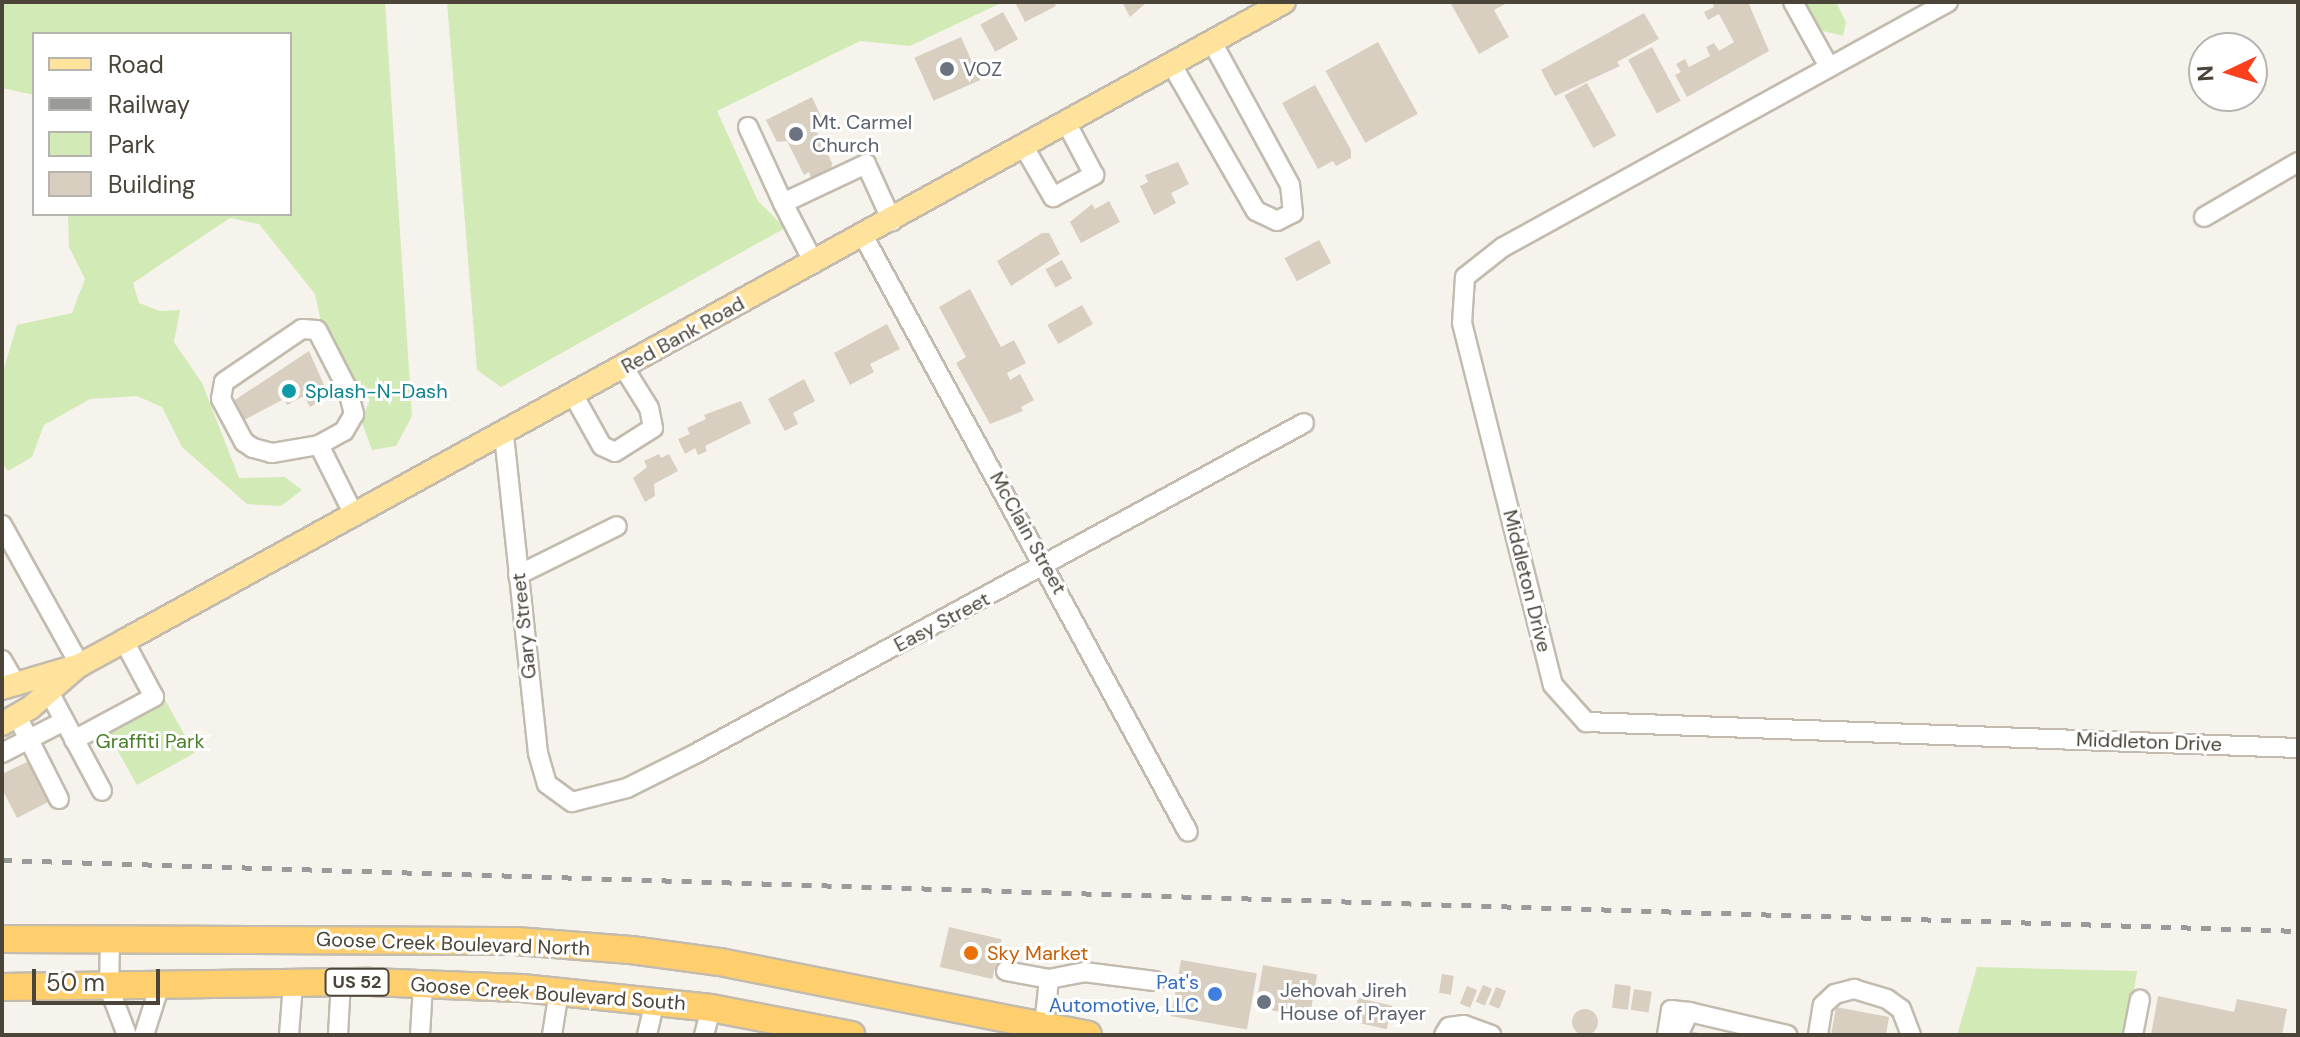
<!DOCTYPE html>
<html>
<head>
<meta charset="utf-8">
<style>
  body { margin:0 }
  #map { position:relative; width:2300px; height:1037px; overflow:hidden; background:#f6f3ec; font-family:"DM Sans",sans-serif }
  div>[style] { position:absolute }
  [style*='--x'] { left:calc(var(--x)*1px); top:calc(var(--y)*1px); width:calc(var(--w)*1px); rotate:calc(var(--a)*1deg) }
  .green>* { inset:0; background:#d2eab5; transform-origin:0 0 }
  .building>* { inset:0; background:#d8cfc1; transform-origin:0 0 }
  .round { border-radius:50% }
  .minor-tunnel>* { height:18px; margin-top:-9px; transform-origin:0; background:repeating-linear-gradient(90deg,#d4d0c8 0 18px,transparent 0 27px) }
  .roads { filter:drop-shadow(2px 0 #c2bbae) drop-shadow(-2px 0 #c2bbae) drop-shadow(0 2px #c2bbae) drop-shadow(0 -2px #c2bbae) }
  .minor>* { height:18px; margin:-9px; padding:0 9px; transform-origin:9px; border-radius:9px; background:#fff }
  .major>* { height:22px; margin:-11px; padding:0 11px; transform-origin:11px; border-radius:11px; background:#ffe39c }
  .highway>* { height:26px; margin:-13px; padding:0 13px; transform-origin:13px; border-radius:13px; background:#ffcf6e }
  .rail>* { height:5px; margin-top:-2.5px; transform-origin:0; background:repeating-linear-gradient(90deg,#9a9a9a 0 10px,transparent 0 20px) }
  .dots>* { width:22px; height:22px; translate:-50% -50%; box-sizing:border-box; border:4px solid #fff; border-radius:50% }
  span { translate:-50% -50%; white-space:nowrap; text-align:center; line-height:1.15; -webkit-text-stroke:6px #fff; paint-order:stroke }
  .shield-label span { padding:2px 6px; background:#fff; border:2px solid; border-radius:6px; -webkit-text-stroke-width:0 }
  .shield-label { font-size:18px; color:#4b4439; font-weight:700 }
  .worship-label { font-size:20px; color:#5b616d }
  .left { translate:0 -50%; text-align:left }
  .street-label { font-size:20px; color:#4b4439 }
  .culture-label { font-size:20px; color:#0d838f }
  .park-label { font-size:20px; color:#4a7f2a }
  .food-label { font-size:20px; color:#c56008 }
  .shop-label { font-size:20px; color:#366cbe }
  .right { translate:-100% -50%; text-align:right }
  .frame { position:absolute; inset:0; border:4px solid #4b4439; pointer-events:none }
  .legend { position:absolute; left:32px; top:32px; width:260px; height:184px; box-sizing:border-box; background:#fff; border:2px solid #b7b4b0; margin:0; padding:10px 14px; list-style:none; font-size:24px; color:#4b4439 }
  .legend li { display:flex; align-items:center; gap:16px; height:40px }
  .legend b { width:40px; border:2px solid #b7b4b0 }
  .north { position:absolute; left:2188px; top:32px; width:80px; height:80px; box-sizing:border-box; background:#fff; border:2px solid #b7b4b0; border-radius:50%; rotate:266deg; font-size:22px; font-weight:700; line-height:32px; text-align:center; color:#4b4439 }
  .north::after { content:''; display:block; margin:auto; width:28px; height:36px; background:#fc3f1d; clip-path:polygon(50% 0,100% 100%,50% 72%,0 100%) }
  .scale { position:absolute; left:32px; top:969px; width:128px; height:36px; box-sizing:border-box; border:4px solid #4b4439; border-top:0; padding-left:10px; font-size:24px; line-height:28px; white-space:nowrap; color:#4b4439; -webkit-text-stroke:6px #fff; paint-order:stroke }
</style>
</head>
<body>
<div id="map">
  <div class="green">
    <i style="clip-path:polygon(2px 2px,385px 2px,412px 416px,396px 446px,372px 450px,361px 420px,370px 400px,325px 341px,315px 294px,259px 224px,230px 218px,133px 283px,139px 303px,160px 311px,180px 310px,174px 342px,202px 383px,239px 478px,285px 477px,302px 490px,281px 506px,247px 504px,182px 447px,162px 407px,137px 396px,90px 399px,44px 425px,32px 457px,8px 471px,2px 463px,2px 375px,17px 325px,72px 313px,85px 279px,69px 247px,68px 214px,290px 214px,290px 34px,34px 34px,34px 95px,2px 88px)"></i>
    <i style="clip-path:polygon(447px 2px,1003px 2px,910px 46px,860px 41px,717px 111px,758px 201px,785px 228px,501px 387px,477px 370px)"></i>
    <i style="clip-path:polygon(1802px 2px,1836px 2px,1846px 22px,1843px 36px,1819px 30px)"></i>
    <i style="left:164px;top:698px;width:63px;height:66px;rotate:61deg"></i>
    <i style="clip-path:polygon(1977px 967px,2137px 971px,2127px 1035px,1957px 1035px)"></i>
  </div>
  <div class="building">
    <i style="clip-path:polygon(1015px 2px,1054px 2px,1056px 6px,1025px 22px)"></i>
    <i style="clip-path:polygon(1122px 2px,1147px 2px,1130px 17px)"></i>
    <i style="clip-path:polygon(1450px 2px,1509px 2px,1494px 10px,1509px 37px,1479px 54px)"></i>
    <i style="clip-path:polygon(1712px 2px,1748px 2px,1769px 51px,1687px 97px,1675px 75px,1681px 72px,1676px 64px,1685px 59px,1689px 67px,1710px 56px,1706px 47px,1714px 43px,1719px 51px,1734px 42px,1719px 14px,1708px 20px,1704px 12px,1714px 7px)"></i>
    <i style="left:1003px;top:12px;width:31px;height:26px;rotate:61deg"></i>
    <i style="clip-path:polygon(1644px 13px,1659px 39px,1617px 62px,1620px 66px,1555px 96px,1541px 70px)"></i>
    <i style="left:961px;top:37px;width:47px;height:51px;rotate:66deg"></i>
    <i style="left:1378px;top:42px;width:82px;height:60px;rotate:61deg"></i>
    <i style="left:1652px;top:47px;width:61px;height:27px;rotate:62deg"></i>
    <i style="left:1587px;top:83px;width:60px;height:26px;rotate:61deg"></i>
    <i style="clip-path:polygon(1315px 85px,1351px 150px,1351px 158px,1336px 166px,1333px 161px,1318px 169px,1282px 103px)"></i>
    <i style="clip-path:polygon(812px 97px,823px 121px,816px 130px,832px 163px,831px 169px,811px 179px,809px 172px,804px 175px,787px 141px,777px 142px,766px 120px)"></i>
    <i style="clip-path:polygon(1178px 162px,1189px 184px,1171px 193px,1176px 203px,1154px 215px,1140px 186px,1148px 182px,1145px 175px)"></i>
    <i style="clip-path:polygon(1109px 201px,1120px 222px,1081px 243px,1070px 222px,1092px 204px,1095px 209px)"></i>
    <i style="clip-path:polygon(1042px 233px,1049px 233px,1060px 254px,1011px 286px,997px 261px)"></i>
    <i style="left:1319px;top:240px;width:26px;height:39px;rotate:62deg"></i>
    <i style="left:1062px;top:260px;width:21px;height:19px;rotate:61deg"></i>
    <i style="clip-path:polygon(970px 289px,1001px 347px,1014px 340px,1026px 363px,1007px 373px,1010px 380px,1020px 374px,1034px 400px,1021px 407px,1023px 411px,990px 424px,956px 363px,966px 357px,939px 307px)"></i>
    <i style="left:1082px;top:305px;width:22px;height:40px;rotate:60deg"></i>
    <i style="clip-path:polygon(887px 324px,900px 349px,870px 364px,874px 372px,850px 385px,834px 353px)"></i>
    <i style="clip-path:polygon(309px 351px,329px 396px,310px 407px,304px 396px,287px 405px,284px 399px,242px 421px,232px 402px)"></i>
    <i style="clip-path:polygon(804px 379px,815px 401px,793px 413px,798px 424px,785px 431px,768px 399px)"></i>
    <i style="clip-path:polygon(741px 401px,751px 423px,705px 446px,707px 451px,698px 455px,695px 448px,685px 454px,678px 439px,690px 434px,687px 428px,706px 419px,704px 415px)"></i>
    <i style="clip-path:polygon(659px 454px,661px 458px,669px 454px,678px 471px,654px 484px,655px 496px,645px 502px,633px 478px,647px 467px,644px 461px)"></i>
    <i style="clip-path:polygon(29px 761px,50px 801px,17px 818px,2px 789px,2px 774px)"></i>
    <i style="left:949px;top:927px;width:54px;height:41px;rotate:13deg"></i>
    <i style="left:1181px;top:960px;width:77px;height:57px;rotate:10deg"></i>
    <i style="left:1263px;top:965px;width:55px;height:43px;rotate:10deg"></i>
    <i style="left:1442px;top:974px;width:12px;height:19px;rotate:9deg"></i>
    <i style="left:1615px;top:984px;width:16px;height:24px;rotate:7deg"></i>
    <i style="left:1483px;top:985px;width:10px;height:18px;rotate:24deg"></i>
    <i style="left:1467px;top:986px;width:11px;height:19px;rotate:22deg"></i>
    <i style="left:1496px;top:987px;width:11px;height:19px;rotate:22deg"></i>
    <i style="left:1634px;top:989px;width:18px;height:21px;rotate:9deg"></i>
    <i style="clip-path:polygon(2158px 996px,2234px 1012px,2237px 999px,2287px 1009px,2282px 1035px,2151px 1035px)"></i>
    <i style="left:1358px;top:998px;width:35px;height:24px;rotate:13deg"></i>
    <i style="clip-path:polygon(1836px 1007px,1889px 1017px,1886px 1035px,1831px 1035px)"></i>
    <i class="round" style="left:1572px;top:1009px;width:26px;height:26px"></i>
  </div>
  <div class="minor-tunnel">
    <i style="--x:1690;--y:1035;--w:4;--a:-76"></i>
  </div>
  <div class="roads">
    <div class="minor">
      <i style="--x:1793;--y:2;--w:74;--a:61"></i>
      <i style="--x:1948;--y:2;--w:508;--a:151.16"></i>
      <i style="--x:1503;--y:247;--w:48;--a:141.7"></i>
      <i style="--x:1465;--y:277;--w:46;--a:93.7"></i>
      <i style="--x:1462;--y:323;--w:373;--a:75.9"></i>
      <i style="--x:1553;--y:685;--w:50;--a:48.3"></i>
      <i style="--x:1586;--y:722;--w:712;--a:2.09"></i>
      <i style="--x:1172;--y:65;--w:168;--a:60.1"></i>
      <i style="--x:1256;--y:211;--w:23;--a:25"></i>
      <i style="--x:1277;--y:221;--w:18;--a:-27"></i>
      <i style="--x:1293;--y:213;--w:28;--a:-96"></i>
      <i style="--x:1290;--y:185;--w:163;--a:-118.6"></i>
      <i style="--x:748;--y:127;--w:84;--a:65.3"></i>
      <i style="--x:783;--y:203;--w:92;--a:-25.2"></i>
      <i style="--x:866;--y:164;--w:63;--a:65.5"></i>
      <i style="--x:1024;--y:147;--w:58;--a:59.9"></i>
      <i style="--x:1053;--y:197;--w:47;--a:-28.2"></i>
      <i style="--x:1094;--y:175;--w:58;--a:-117.9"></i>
      <i style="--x:783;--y:203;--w:68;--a:62.7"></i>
      <i style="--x:2204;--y:217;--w:109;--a:-30.3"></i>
      <i style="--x:864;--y:237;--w:677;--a:61.43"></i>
      <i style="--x:302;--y:329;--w:15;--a:4"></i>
      <i style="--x:317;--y:330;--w:68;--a:62.7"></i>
      <i style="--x:348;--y:390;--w:25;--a:76"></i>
      <i style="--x:354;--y:414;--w:20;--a:120"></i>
      <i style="--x:344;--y:431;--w:29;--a:151"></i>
      <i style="--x:319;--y:445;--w:48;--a:170.3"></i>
      <i style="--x:272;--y:453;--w:20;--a:-165"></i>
      <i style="--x:253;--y:448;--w:11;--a:-146"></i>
      <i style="--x:244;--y:442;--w:49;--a:-118.1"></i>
      <i style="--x:221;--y:399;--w:17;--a:-80"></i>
      <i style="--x:224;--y:382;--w:94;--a:-34.2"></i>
      <i style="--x:574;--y:396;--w:57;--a:60.8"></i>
      <i style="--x:602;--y:446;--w:14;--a:25"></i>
      <i style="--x:615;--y:452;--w:45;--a:-32.3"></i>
      <i style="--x:653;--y:428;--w:20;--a:-101"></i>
      <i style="--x:649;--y:408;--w:47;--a:-122"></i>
      <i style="--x:504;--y:435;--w:320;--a:83.9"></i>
      <i style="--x:538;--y:753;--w:32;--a:74"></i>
      <i style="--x:547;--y:784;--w:31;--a:36"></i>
      <i style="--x:572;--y:802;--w:57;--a:-14.3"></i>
      <i style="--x:627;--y:788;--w:76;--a:-26.6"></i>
      <i style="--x:695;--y:754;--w:693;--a:-28.52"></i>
      <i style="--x:319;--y:445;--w:80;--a:63.4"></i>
      <i style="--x:2;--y:525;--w:160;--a:60.9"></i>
      <i style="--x:518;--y:575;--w:110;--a:-26.3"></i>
      <i style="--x:2;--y:660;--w:24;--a:60"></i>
      <i style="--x:49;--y:692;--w:112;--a:61.8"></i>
      <i style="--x:17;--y:716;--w:93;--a:63.2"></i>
      <i style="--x:74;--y:740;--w:91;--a:-28.3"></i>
      <i style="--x:154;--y:697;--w:64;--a:-118.2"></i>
      <i style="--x:2;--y:753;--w:70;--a:-27.3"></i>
      <i style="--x:110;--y:940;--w:48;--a:91.2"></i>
      <i style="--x:109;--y:988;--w:50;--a:69"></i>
      <i style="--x:1006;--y:971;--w:44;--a:10.5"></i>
      <i style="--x:1044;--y:1026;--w:47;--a:-83.9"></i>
      <i style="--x:1049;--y:979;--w:36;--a:-11"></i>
      <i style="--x:1084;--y:972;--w:71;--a:7.3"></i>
      <i style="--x:1681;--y:1029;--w:19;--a:-65"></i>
      <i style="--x:1689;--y:1012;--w:101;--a:13.2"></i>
      <i style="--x:144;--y:1035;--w:49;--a:-72.3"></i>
      <i style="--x:289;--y:1035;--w:51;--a:-85.5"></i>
      <i style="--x:338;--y:1035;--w:53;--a:-86.8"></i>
      <i style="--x:420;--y:1035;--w:51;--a:-86.6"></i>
      <i style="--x:552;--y:1035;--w:45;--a:-81"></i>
      <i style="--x:647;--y:1035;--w:36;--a:-77"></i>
      <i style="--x:704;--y:1035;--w:28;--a:-75"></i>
      <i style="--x:1444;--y:1035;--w:9;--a:-58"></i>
      <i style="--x:1449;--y:1027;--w:15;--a:-8"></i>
      <i style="--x:1464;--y:1025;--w:29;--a:20"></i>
      <i style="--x:1667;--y:1035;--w:25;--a:-81"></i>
      <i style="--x:1671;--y:1010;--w:18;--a:6"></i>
      <i style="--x:1818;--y:1035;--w:30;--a:-81"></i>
      <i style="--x:1823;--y:1005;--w:16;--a:-43"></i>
      <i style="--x:1835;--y:994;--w:20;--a:-15"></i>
      <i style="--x:1854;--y:989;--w:34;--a:17"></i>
      <i style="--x:1887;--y:999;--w:17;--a:36"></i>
      <i style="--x:1901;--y:1009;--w:28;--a:69"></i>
      <i style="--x:2133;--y:1035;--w:36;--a:-79"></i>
    </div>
    <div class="major">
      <i style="--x:2;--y:688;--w:81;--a:-16.4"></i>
      <i style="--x:80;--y:665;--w:50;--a:-28.6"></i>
      <i style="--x:124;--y:641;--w:1324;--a:-28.85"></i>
      <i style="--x:2;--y:724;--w:32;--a:-30"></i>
      <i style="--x:30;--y:708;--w:62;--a:-41.1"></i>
    </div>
    <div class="highway">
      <i style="--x:2;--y:939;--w:514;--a:0.22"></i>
      <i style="--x:516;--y:941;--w:115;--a:4.5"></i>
      <i style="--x:631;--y:950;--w:90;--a:7.7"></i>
      <i style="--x:720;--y:962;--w:375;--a:11.2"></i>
      <i style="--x:2;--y:987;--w:368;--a:-0.8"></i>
      <i style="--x:370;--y:982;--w:152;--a:2.3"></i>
      <i style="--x:522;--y:988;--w:190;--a:6"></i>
      <i style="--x:711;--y:1008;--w:143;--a:10.9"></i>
    </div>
  </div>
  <div class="rail">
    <i style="--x:2;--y:860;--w:2297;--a:1.77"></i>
  </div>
  <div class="dots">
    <i style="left:947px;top:69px;background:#6b7280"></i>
    <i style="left:796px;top:134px;background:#6b7280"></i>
    <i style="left:289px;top:391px;background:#0f9aa8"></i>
    <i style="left:971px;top:953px;background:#e8710a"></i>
    <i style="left:1215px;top:994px;background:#3f7fe0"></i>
    <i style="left:1264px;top:1002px;background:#6b7280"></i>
  </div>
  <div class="shield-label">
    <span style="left:357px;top:982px">US 52</span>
  </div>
  <div class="worship-label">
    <span class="left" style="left:963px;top:69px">VOZ</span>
    <span class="left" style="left:812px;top:134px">Mt. Carmel<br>Church</span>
    <span class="left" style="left:1280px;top:1002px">Jehovah Jireh<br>House of Prayer</span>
  </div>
  <div class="street-label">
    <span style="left:683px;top:335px;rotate:-29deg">Red Bank Road</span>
    <span style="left:1028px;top:533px;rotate:61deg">McClain Street</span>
    <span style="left:1527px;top:581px;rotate:76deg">Middleton Drive</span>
    <span style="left:942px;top:622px;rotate:-28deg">Easy Street</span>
    <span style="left:524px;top:626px;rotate:-96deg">Gary Street</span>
    <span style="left:2149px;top:742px;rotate:2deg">Middleton Drive</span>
    <span style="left:453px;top:944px;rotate:2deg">Goose Creek Boulevard North</span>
    <span style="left:548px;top:994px;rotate:4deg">Goose Creek Boulevard South</span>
  </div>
  <div class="culture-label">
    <span class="left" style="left:305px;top:391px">Splash-N-Dash</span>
  </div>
  <div class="park-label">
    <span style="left:150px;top:741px">Graffiti Park</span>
  </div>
  <div class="food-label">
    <span class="left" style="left:987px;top:953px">Sky Market</span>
  </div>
  <div class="shop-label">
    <span class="right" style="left:1199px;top:994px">Pat's<br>Automotive, LLC</span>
  </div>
  <div class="frame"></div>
  <ul class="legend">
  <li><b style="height:10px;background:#ffe39c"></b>Road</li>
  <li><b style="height:10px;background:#9a9a9a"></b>Railway</li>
  <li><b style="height:22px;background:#d2eab5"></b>Park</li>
  <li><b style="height:22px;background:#d8cfc1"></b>Building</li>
  </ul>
  <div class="north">N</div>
  <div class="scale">50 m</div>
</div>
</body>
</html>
